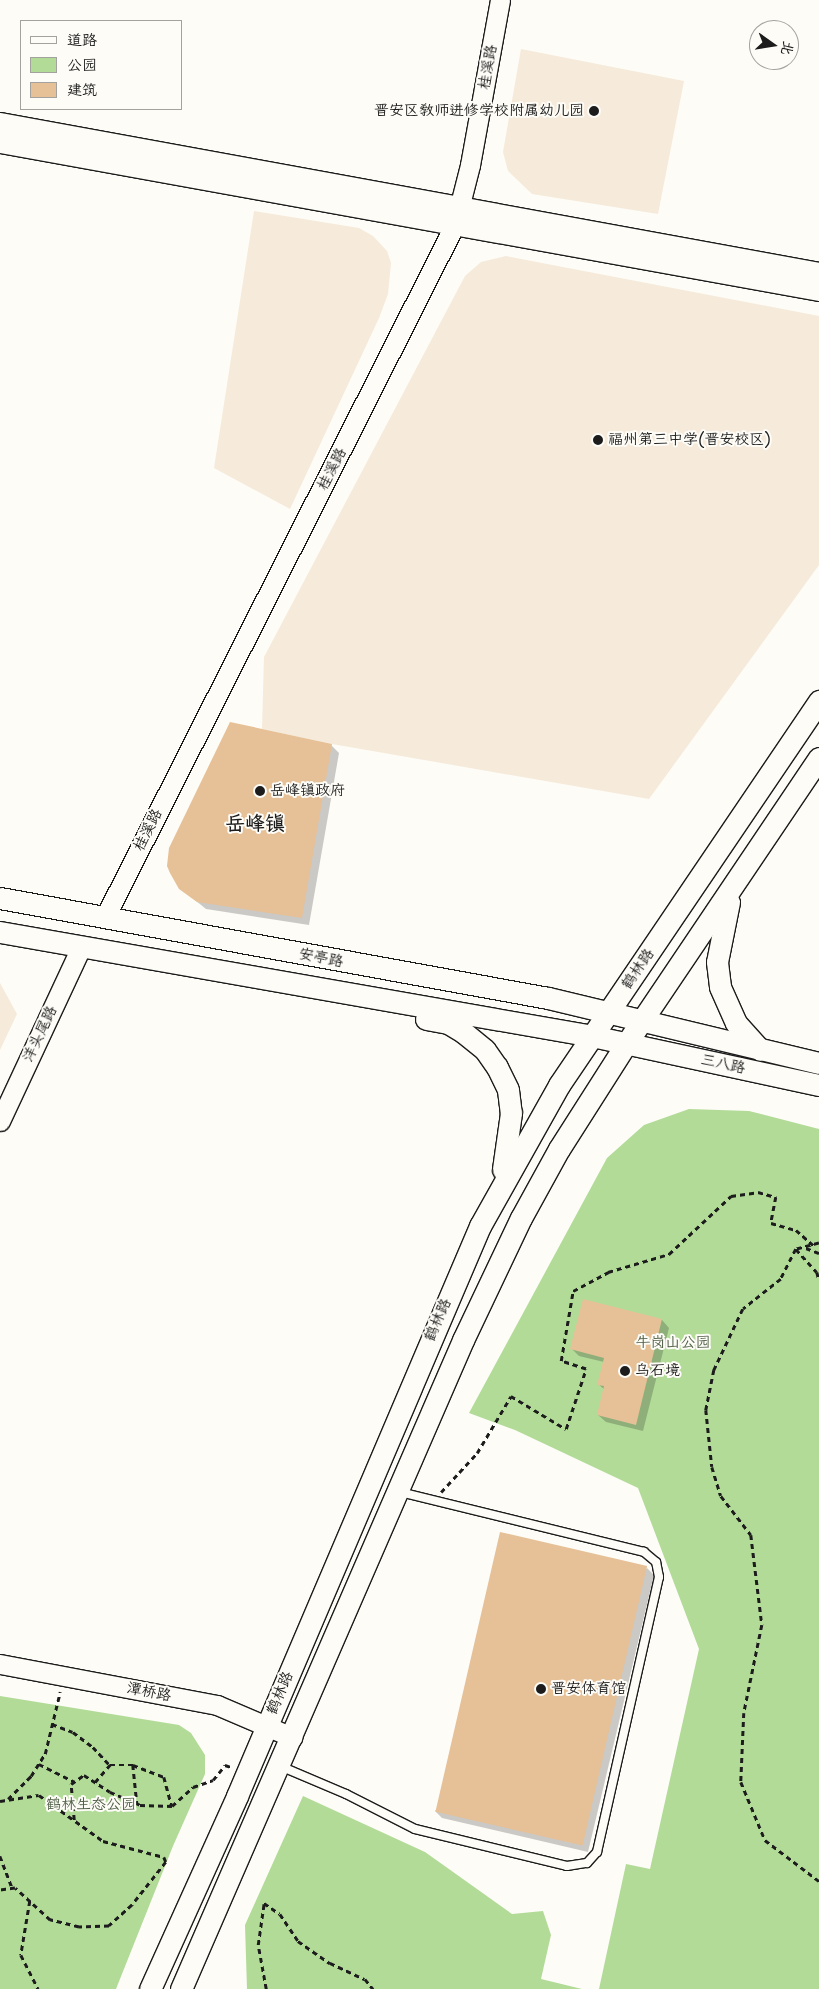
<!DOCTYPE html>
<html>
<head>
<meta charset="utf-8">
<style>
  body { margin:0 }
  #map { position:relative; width:819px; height:1989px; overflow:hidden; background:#fdfcf7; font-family:"Shantell Sans","LXGW WenKai TC",sans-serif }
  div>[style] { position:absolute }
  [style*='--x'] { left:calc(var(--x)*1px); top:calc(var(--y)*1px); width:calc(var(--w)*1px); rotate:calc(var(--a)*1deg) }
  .built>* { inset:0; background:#f6eada }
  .green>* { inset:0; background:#b2db98 }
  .shadow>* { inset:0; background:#0003 }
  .building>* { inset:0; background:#e6c096; transform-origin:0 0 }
  .path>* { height:2.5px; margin-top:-1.25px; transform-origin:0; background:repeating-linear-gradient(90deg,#1c1c1c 0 5px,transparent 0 9px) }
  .roads { filter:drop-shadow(1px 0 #1c1c1c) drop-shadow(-1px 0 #1c1c1c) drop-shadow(0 1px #1c1c1c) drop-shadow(0 -1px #1c1c1c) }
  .service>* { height:8px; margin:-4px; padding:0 4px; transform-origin:4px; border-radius:4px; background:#fdfcf7 }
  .tertiary>* { height:19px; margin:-9.5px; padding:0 9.5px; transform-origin:9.5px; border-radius:9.5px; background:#fdfcf7 }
  .secondary>* { height:21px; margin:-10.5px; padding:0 10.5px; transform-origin:10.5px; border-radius:10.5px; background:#fdfcf7 }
  .dots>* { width:14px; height:14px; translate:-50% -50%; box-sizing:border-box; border:2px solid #fdfcf7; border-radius:50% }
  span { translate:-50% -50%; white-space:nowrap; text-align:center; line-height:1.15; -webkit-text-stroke:4px #fdfcf7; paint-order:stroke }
  .street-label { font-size:15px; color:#1c1c1c }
  .poi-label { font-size:15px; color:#1c1c1c }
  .right { translate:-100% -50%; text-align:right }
  .left { translate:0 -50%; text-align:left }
  .park-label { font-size:15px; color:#505f47 }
  .district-label { font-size:20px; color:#1c1c1c; font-weight:700 }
  .legend { position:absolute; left:20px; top:20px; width:162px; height:90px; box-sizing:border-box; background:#fdfcf7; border:1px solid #a3a29f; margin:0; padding:6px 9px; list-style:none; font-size:15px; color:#1c1c1c }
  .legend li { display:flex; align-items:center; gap:10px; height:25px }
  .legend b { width:25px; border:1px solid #a3a29f }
  .north { position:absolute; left:749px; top:20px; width:50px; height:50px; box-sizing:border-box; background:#fdfcf7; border:1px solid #a3a29f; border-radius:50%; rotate:103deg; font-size:14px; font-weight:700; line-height:20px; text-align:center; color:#1c1c1c }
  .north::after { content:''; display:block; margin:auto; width:18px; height:22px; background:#1c1c1c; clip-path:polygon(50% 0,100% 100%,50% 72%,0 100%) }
</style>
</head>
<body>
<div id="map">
  <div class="built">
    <i style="clip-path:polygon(521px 49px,684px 81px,658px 214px,532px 194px,508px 171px,503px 152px)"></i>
    <i style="clip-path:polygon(254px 211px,359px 228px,373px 236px,387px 251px,391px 263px,388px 294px,379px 318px,290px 509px,214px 468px)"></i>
    <i style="clip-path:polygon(506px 256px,819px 316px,819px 565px,649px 799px,332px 744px,262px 729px,264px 657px,465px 276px,481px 262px)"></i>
    <i style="clip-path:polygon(0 983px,17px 1014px,0 1050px)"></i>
  </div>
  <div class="green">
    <i style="clip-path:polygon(689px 1109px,749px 1111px,819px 1129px,819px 1989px,599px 1989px,626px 1864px,650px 1869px,699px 1649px,638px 1488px,515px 1430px,469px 1413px,607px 1158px,644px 1125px)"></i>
    <i style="clip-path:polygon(0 1696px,179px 1725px,191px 1733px,205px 1755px,205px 1774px,173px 1846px,116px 1989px,0 1989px)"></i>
    <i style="clip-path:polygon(303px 1796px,425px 1852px,512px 1914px,543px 1911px,551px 1935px,541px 1979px,582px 1989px,247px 1989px,245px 1925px)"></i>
  </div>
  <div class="shadow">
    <i style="clip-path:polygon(231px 724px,332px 746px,339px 753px,309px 925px,206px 909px,180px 888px)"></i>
    <i style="clip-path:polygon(584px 1301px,662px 1320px,669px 1328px,643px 1431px,606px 1422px,598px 1415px,605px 1390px,598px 1384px,604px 1362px,579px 1356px,572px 1349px)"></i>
    <i style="clip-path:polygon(647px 1568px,654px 1575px,588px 1852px,442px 1818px,435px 1811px)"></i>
  </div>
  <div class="building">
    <i style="clip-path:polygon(230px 722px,332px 744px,302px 918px,197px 902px,179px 889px,170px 873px,167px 866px,169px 848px)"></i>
    <i style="clip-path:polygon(583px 1299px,662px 1319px,636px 1425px,597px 1415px,604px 1386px,597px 1385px,604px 1358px,570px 1349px)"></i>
    <i style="left:500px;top:1532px;width:151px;height:287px;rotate:13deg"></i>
  </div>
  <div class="path">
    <i style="--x:819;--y:1243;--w:24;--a:165"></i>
    <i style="--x:796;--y:1249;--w:34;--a:117"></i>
    <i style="--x:781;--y:1279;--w:48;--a:141.7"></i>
    <i style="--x:743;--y:1309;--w:68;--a:115.4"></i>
    <i style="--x:714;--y:1370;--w:41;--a:101.3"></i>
    <i style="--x:706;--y:1410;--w:57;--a:84"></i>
    <i style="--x:712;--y:1467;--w:30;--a:73"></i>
    <i style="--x:721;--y:1496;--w:49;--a:52.4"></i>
    <i style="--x:751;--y:1535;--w:91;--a:83"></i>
    <i style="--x:762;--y:1625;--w:90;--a:101.6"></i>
    <i style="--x:744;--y:1713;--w:69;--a:92.5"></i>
    <i style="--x:741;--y:1782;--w:63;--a:67.5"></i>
    <i style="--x:765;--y:1840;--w:68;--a:37.2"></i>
    <i style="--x:806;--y:1248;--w:14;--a:21"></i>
    <i style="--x:796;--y:1249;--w:31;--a:48"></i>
    <i style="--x:817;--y:1272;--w:8;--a:76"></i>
    <i style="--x:441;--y:1492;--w:53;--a:-47.3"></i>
    <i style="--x:477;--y:1453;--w:66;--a:-59.2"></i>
    <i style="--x:511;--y:1396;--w:64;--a:31"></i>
    <i style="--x:566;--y:1429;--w:63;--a:-71.6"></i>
    <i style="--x:586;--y:1369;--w:26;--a:-162"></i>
    <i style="--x:561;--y:1361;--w:71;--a:-80.3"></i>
    <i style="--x:573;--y:1291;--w:40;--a:-28"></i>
    <i style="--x:608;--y:1272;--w:64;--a:-16.4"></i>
    <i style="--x:669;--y:1254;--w:85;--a:-43.1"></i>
    <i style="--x:731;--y:1196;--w:27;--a:-8"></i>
    <i style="--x:758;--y:1192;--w:19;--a:16"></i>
    <i style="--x:776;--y:1197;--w:26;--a:101"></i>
    <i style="--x:771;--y:1223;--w:26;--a:16"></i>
    <i style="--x:796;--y:1230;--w:23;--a:41"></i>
    <i style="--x:52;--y:1724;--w:22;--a:21"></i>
    <i style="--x:73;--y:1732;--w:25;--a:37"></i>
    <i style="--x:93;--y:1747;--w:25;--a:47"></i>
    <i style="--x:110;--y:1765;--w:23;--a:0"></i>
    <i style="--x:133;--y:1765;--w:33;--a:21"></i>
    <i style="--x:164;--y:1777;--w:30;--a:75"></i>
    <i style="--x:39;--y:1764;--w:40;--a:26.6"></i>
    <i style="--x:133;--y:1765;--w:39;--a:84"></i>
    <i style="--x:95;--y:1782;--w:23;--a:-49"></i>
    <i style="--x:8;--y:1799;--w:33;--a:-45"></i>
    <i style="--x:31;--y:1776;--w:26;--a:-58"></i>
    <i style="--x:45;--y:1754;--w:64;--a:-76.4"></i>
    <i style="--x:0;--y:1801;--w:39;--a:-9"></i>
    <i style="--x:39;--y:1795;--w:79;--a:35.7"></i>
    <i style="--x:103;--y:1841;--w:63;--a:14.7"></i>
    <i style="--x:164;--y:1857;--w:5;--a:68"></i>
    <i style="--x:166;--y:1862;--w:55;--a:128.3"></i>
    <i style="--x:132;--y:1905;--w:31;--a:138"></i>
    <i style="--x:109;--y:1926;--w:30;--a:178"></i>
    <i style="--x:79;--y:1927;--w:30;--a:-166"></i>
    <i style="--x:50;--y:1920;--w:47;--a:-137.6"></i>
    <i style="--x:15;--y:1888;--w:15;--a:172"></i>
    <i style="--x:74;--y:1820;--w:36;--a:-95"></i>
    <i style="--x:71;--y:1784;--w:16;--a:-35"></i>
    <i style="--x:84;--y:1775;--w:31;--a:33"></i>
    <i style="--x:110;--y:1792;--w:33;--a:23"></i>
    <i style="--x:140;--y:1805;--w:32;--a:2"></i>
    <i style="--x:172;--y:1806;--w:28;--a:-42"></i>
    <i style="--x:193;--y:1787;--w:21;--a:-19"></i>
    <i style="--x:213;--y:1780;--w:19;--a:-51"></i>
    <i style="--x:225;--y:1765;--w:6;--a:18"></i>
    <i style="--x:0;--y:1856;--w:33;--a:69"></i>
    <i style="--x:30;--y:1901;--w:55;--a:99.5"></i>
    <i style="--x:21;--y:1955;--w:38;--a:63"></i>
    <i style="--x:266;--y:1989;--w:45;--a:-100.3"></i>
    <i style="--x:258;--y:1945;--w:42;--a:-81.9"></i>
    <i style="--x:264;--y:1903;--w:19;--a:35"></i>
    <i style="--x:280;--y:1914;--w:32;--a:56"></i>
    <i style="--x:298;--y:1941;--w:39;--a:35"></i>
    <i style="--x:330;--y:1963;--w:38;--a:25"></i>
    <i style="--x:365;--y:1979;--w:13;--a:51"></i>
  </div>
  <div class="roads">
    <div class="service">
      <i style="--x:280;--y:1766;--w:72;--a:23"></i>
      <i style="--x:346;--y:1794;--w:77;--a:26.9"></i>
      <i style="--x:415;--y:1829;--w:156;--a:13.7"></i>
      <i style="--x:567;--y:1866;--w:20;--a:-9"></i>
      <i style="--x:587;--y:1863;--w:15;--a:-48"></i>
      <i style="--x:597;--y:1852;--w:282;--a:-77.3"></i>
      <i style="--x:659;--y:1577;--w:15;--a:-101"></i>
      <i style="--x:656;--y:1562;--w:16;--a:-140"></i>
      <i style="--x:644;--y:1552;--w:252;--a:-166.2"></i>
    </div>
    <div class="tertiary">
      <i style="--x:105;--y:917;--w:776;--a:-63.2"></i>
      <i style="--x:455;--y:224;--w:61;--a:-75.7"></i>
      <i style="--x:470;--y:165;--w:168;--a:-79.7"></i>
      <i style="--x:0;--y:1121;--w:192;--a:-65"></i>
      <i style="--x:0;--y:1664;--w:221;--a:10.7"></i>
      <i style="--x:217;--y:1705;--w:82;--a:23.1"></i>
    </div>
    <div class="secondary">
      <i style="--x:0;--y:123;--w:833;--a:10.38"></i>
      <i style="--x:0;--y:142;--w:832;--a:10.24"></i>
      <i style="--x:0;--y:898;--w:557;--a:10.34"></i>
      <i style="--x:548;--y:998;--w:279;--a:13.5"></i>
      <i style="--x:729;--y:902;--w:61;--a:101.3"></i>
      <i style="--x:717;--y:962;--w:25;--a:83"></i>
      <i style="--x:720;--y:987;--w:39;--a:66"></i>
      <i style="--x:736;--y:1023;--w:36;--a:48"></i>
      <i style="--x:0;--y:932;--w:601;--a:9.96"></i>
      <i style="--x:592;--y:1036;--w:232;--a:12.2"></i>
      <i style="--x:426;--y:1019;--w:22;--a:10"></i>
      <i style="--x:448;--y:1023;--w:17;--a:31"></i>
      <i style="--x:463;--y:1032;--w:28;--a:39"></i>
      <i style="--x:485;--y:1050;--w:21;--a:55"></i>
      <i style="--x:497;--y:1067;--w:25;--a:64"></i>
      <i style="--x:508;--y:1090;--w:23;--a:83"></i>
      <i style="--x:511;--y:1113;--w:57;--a:98.1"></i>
      <i style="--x:150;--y:1989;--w:212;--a:-65.7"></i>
      <i style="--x:237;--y:1796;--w:620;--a:-66.91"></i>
      <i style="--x:480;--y:1226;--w:162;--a:-60.7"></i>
      <i style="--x:559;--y:1085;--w:464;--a:-55.9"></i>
      <i style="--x:181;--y:1989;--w:708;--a:-66.51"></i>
      <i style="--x:463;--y:1340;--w:135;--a:-64.6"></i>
      <i style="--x:521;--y:1218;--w:79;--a:-61.2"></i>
      <i style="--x:559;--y:1149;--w:125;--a:-57.5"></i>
      <i style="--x:626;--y:1044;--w:345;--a:-56"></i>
    </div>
  </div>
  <div class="dots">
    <i style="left:594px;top:111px;background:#1c1c1c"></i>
    <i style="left:598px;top:440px;background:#1c1c1c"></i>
    <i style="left:260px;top:791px;background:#1c1c1c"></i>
    <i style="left:625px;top:1371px;background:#1c1c1c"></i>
    <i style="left:541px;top:1689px;background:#1c1c1c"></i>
  </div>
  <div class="street-label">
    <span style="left:488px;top:67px;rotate:-80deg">桂溪路</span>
    <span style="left:332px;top:469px;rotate:-63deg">桂溪路</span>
    <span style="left:148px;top:830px;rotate:-63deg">桂溪路</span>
    <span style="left:321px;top:958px;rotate:11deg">安亭路</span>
    <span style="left:638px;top:969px;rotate:-56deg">鹤林路</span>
    <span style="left:40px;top:1034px;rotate:-65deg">洋头尾路</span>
    <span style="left:723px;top:1064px;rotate:12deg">三八路</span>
    <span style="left:438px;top:1320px;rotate:-67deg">鹤林路</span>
    <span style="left:149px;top:1692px;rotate:11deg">潭桥路</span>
    <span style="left:280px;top:1693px;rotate:-67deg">鹤林路</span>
  </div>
  <div class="poi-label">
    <span class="right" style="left:584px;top:111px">晋安区教师进修学校附属幼儿园</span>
    <span class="left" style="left:608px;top:440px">福州第三中学(晋安校区)</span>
    <span class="left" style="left:270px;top:791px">岳峰镇政府</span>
    <span class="left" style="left:635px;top:1371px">乌石境</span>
    <span class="left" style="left:551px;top:1689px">晋安体育馆</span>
  </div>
  <div class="park-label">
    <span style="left:673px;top:1343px">牛岗山公园</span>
    <span style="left:91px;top:1805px">鹤林生态公园</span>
  </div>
  <div class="district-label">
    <span style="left:255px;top:823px">岳峰镇</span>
  </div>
  <ul class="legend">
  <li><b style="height:6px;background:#fdfcf7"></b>道路</li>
  <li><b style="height:14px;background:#b2db98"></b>公园</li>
  <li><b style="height:14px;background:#e6c096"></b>建筑</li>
  </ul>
  <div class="north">北</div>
</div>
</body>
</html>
